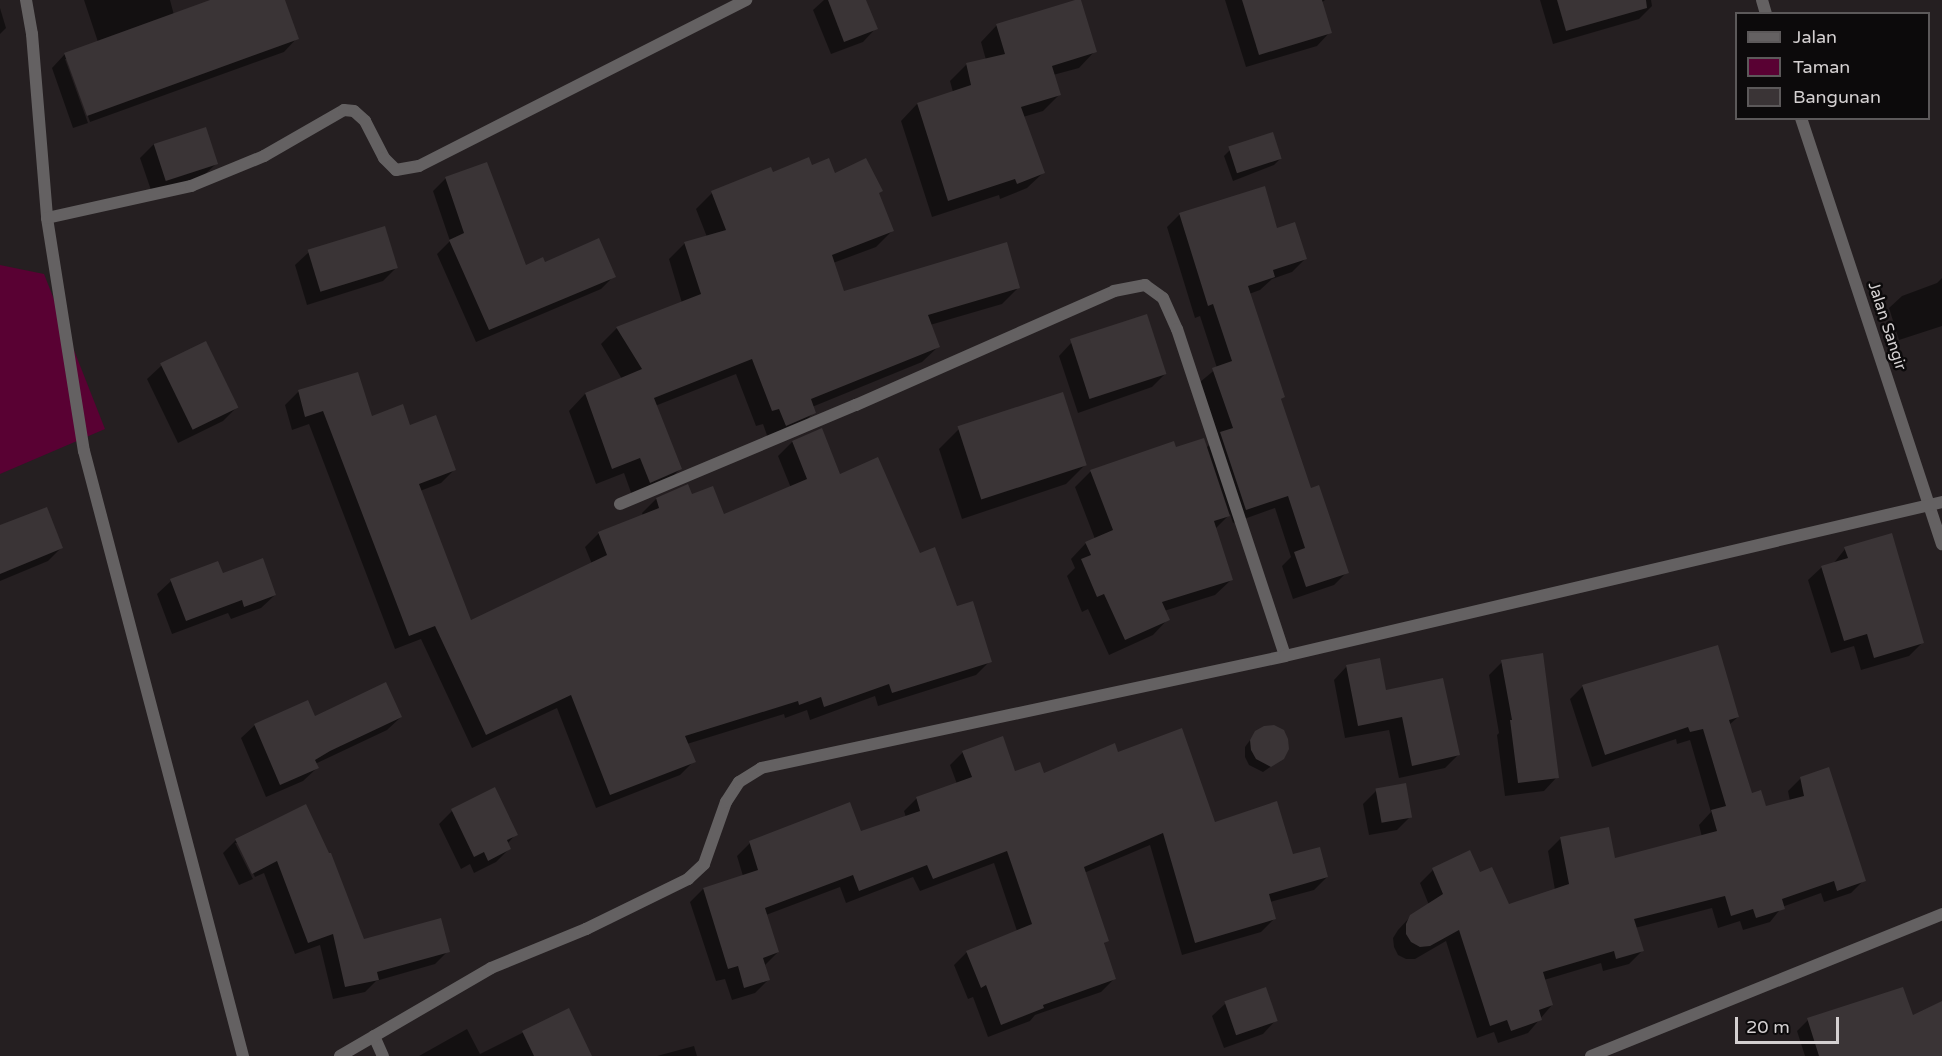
<!DOCTYPE html>
<html>
<head>
<meta charset="utf-8">
<style>
  body { margin:0 }
  #map { position:relative; width:1942px; height:1056px; overflow:hidden; background:#251f21; font-family:"Varela Round",sans-serif }
  div>[style] { position:absolute }
  [style*='--x'] { left:calc(var(--x)*1px); top:calc(var(--y)*1px); width:calc(var(--w)*1px); rotate:calc(var(--a)*1deg) }
  .green>* { inset:0; background:#590133 }
  .shadow>* { inset:0; background:#0007 }
  .building>* { inset:0; background:#3a3436; transform-origin:0 0 }
  .street>* { height:12px; margin:-6px; padding:0 6px; transform-origin:6px; border-radius:6px; background:#646162 }
  span { translate:-50% -50%; white-space:nowrap; text-align:center; line-height:1.15; -webkit-text-stroke:5px #0c0a0b; paint-order:stroke }
  .street-label { font-size:16px; color:#d4d0d1 }
  .legend { position:absolute; left:1735px; top:12px; width:195px; height:108px; box-sizing:border-box; background:#0c0a0b; border:2px solid #5c595a; margin:0; padding:8px 10px; list-style:none; font-size:18px; color:#d4d0d1 }
  .legend li { display:flex; align-items:center; gap:12px; height:30px }
  .legend b { width:30px; border:2px solid #5c595a }
  .scale { position:absolute; left:1735px; top:1017px; width:104px; height:27px; box-sizing:border-box; border:3px solid #d4d0d1; border-top:0; padding-left:8px; font-size:18px; line-height:21px; white-space:nowrap; color:#d4d0d1; -webkit-text-stroke:4px #0c0a0b; paint-order:stroke }
</style>
</head>
<body>
<div id="map">
  <div class="green">
    <i style="clip-path:polygon(0 265px,44px 274px,105px 429px,0 474px)"></i>
  </div>
  <div class="shadow">
    <i style="clip-path:polygon(84px 0,170px 0,174px 15px,214px 0,283px 0,297px 38px,284px 52px,90px 122px,68px 59px,65px 59px,88px 123px,73px 128px,52px 68px,65px 54px,98px 42px)"></i>
    <i style="clip-path:polygon(824px 0,865px 0,876px 28px,863px 42px,831px 54px,813px 10px)"></i>
    <i style="clip-path:polygon(1225px 0,1325px 0,1321px 3px,1330px 32px,1317px 46px,1246px 67px)"></i>
    <i style="clip-path:polygon(1540px 0,1651px 0,1652px 6px,1639px 19px,1553px 44px)"></i>
    <i style="clip-path:polygon(0 8px,6px 28px,0 34px)"></i>
    <i style="clip-path:polygon(997px 25px,1095px 51px,1079px 68px,1053px 75px,1059px 95px,1043px 111px,1023px 117px,1044px 172px,1027px 188px,1000px 199px,999px 195px,932px 217px,901px 121px,917px 104px,953px 92px,950px 81px,967px 64px,986px 60px,981px 42px)"></i>
    <i style="clip-path:polygon(154px 144px,216px 164px,202px 177px,152px 193px,140px 158px)"></i>
    <i style="clip-path:polygon(1230px 150px,1281px 158px,1274px 165px,1233px 181px,1224px 156px)"></i>
    <i style="clip-path:polygon(812px 167px,878px 194px,892px 231px,876px 247px,833px 263px,844px 293px,1018px 288px,1002px 304px,930px 325px,939px 346px,922px 362px,812px 407px,814px 412px,798px 429px,769px 441px,763px 424px,756px 426px,736px 374px,655px 406px,680px 469px,664px 485px,633px 498px,624px 473px,596px 484px,569px 411px,585px 394px,622px 379px,601px 344px,617px 328px,682px 303px,669px 259px,685px 243px,707px 237px,696px 209px,712px 193px,773px 174px)"></i>
    <i style="clip-path:polygon(446px 178px,525px 267px,544px 264px,614px 276px,601px 289px,476px 342px,437px 254px,450px 241px,433px 191px)"></i>
    <i style="clip-path:polygon(1180px 214px,1276px 230px,1305px 259px,1292px 272px,1272px 279px,1260px 290px,1249px 294px,1284px 397px,1280px 400px,1310px 490px,1347px 572px,1334px 585px,1293px 599px,1282px 566px,1291px 557px,1275px 508px,1233px 523px,1230px 514px,1215px 529px,1231px 580px,1215px 595px,1164px 611px,1168px 619px,1153px 635px,1109px 655px,1088px 609px,1082px 612px,1067px 576px,1075px 568px,1071px 559px,1086px 543px,1095px 539px,1075px 487px,1090px 472px,1173px 443px,1175px 449px,1206px 448px,1218px 436px,1200px 382px,1217px 368px,1200px 316px,1195px 318px,1167px 227px)"></i>
    <i style="clip-path:polygon(309px 252px,396px 268px,383px 281px,307px 305px,295px 265px)"></i>
    <i style="clip-path:polygon(1942px 278px,1942px 326px,1899px 340px,1889px 308px,1902px 296px,1937px 283px)"></i>
    <i style="clip-path:polygon(1072px 342px,1166px 373px,1152px 387px,1078px 413px,1059px 356px)"></i>
    <i style="clip-path:polygon(205px 343px,236px 408px,223px 421px,178px 443px,147px 379px,161px 366px)"></i>
    <i style="clip-path:polygon(299px 391px,371px 418px,409px 427px,455px 469px,441px 483px,420px 491px,470px 622px,592px 564px,585px 547px,599px 533px,643px 516px,642px 513px,656px 499px,691px 496px,723px 516px,791px 488px,778px 456px,792px 442px,821px 430px,839px 476px,919px 554px,990px 661px,976px 675px,878px 706px,875px 696px,810px 720px,807px 710px,785px 718px,784px 714px,687px 744px,694px 761px,680px 775px,596px 808px,557px 708px,472px 748px,421px 639px,395px 649px,309px 424px,292px 430px,285px 405px)"></i>
    <i style="clip-path:polygon(959px 429px,1086px 464px,1066px 484px,962px 519px,939px 449px)"></i>
    <i style="clip-path:polygon(0 527px,61px 548px,48px 561px,0 581px)"></i>
    <i style="clip-path:polygon(1845px 549px,1922px 643px,1909px 656px,1861px 670px,1854px 646px,1831px 653px,1808px 580px,1822px 567px,1833px 564px)"></i>
    <i style="clip-path:polygon(218px 563px,222px 575px,275px 595px,261px 608px,231px 619px,228px 613px,172px 634px,157px 594px,171px 581px)"></i>
    <i style="clip-path:polygon(1502px 662px,1557px 777px,1544px 791px,1505px 796px,1497px 735px,1499px 733px,1489px 675px)"></i>
    <i style="clip-path:polygon(1347px 666px,1385px 692px,1458px 755px,1445px 768px,1399px 778px,1389px 730px,1345px 738px,1334px 680px)"></i>
    <i style="clip-path:polygon(1583px 686px,1738px 717px,1729px 725px,1751px 795px,1765px 808px,1790px 801px,1788px 791px,1801px 778px,1864px 880px,1851px 893px,1824px 902px,1821px 893px,1782px 907px,1770px 922px,1743px 930px,1740px 921px,1718px 928px,1712px 908px,1635px 928px,1642px 951px,1629px 964px,1603px 971px,1601px 963px,1544px 980px,1552px 1005px,1528px 1033px,1498px 1043px,1494px 1032px,1477px 1038px,1446px 941px,1415px 959px,1406px 959px,1398px 955px,1394px 947px,1393px 938px,1398px 930px,1411px 916px,1429px 905px,1420px 883px,1433px 870px,1469px 852px,1479px 874px,1508px 906px,1555px 890px,1548px 851px,1561px 838px,1614px 860px,1702px 837px,1699px 825px,1711px 812px,1690px 740px,1677px 744px,1676px 739px,1592px 767px,1570px 699px)"></i>
    <i style="clip-path:polygon(401px 717px,387px 730px,315px 764px,317px 768px,303px 781px,266px 797px,241px 738px,255px 725px,314px 718px)"></i>
    <i style="clip-path:polygon(1256px 732px,1283px 758px,1263px 772px,1249px 765px,1245px 757px,1245px 747px)"></i>
    <i style="clip-path:polygon(963px 752px,1014px 773px,1043px 775px,1117px 753px,1214px 824px,1292px 856px,1327px 877px,1314px 890px,1270px 902px,1274px 919px,1261px 932px,1182px 955px,1150px 845px,1084px 873px,1107px 940px,1103px 945px,1114px 979px,1101px 992px,1035px 1015px,1030px 1021px,988px 1037px,973px 997px,968px 999px,954px 965px,967px 952px,1017px 931px,994px 863px,920px 891px,913px 877px,846px 903px,840px 887px,766px 915px,778px 952px,765px 965px,768px 980px,755px 993px,732px 1000px,725px 979px,716px 981px,690px 902px,703px 889px,743px 876px,737px 856px,750px 843px,860px 833px,906px 817px,904px 811px,917px 798px,957px 784px,950px 765px)"></i>
    <i style="clip-path:polygon(1377px 790px,1410px 817px,1397px 830px,1369px 835px,1363px 804px)"></i>
    <i style="clip-path:polygon(305px 806px,363px 941px,448px 951px,435px 964px,376px 981px,365px 992px,333px 999px,320px 945px,295px 954px,264px 873px,255px 877px,238px 843px,235px 843px,253px 879px,239px 885px,223px 853px,236px 840px)"></i>
    <i style="clip-path:polygon(452px 811px,516px 834px,507px 844px,509px 849px,496px 862px,474px 873px,470px 864px,461px 869px,439px 824px)"></i>
    <i style="clip-path:polygon(1226px 1003px,1276px 1020px,1263px 1034px,1224px 1048px,1212px 1016px)"></i>
    <i style="clip-path:polygon(1942px 1003px,1942px 1056px,1805px 1056px,1797px 1031px,1808px 1020px,1912px 1017px)"></i>
    <i style="clip-path:polygon(568px 1010px,590px 1056px,419px 1056px,467px 1029px,480px 1054px)"></i>
    <i style="clip-path:polygon(694px 1046px,697px 1056px,657px 1056px)"></i>
  </div>
  <div class="building">
    <i style="clip-path:polygon(210px 0,285px 0,299px 39px,87px 116px,64px 53px)"></i>
    <i style="clip-path:polygon(828px 0,866px 0,878px 29px,844px 42px)"></i>
    <i style="clip-path:polygon(1075px 0,1081px 0,1097px 52px,1052px 66px,1061px 95px,1021px 107px,1045px 173px,1017px 184px,1015px 179px,948px 201px,917px 103px,971px 85px,966px 63px,1005px 54px,996px 24px)"></i>
    <i style="clip-path:polygon(1242px 0,1322px 0,1332px 33px,1259px 55px)"></i>
    <i style="clip-path:polygon(1557px 0,1646px 0,1647px 8px,1566px 31px)"></i>
    <i style="left:206px;top:127px;width:39px;height:55px;rotate:72deg"></i>
    <i style="left:1273px;top:132px;width:28px;height:47px;rotate:72deg"></i>
    <i style="clip-path:polygon(809px 157px,812px 165px,829px 158px,835px 173px,866px 158px,883px 191px,879px 193px,894px 231px,832px 255px,844px 291px,1007px 242px,1020px 288px,928px 315px,940px 347px,811px 399px,816px 413px,786px 426px,779px 409px,772px 411px,752px 359px,654px 398px,682px 469px,650px 483px,640px 458px,612px 469px,585px 393px,642px 369px,616px 327px,701px 294px,684px 242px,726px 230px,711px 191px,771px 167px,773px 172px)"></i>
    <i style="clip-path:polygon(487px 162px,526px 265px,543px 257px,545px 262px,599px 238px,616px 277px,489px 330px,449px 240px,464px 233px,445px 177px)"></i>
    <i style="clip-path:polygon(1265px 186px,1277px 228px,1295px 222px,1307px 259px,1273px 270px,1275px 277px,1248px 286px,1285px 397px,1281px 399px,1311px 488px,1319px 485px,1349px 573px,1306px 587px,1294px 552px,1305px 548px,1288px 496px,1246px 510px,1220px 432px,1233px 428px,1212px 368px,1232px 361px,1213px 304px,1208px 306px,1179px 213px)"></i>
    <i style="left:385px;top:226px;width:44px;height:81px;rotate:73deg"></i>
    <i style="left:1147px;top:314px;width:63px;height:81px;rotate:72deg"></i>
    <i style="left:206px;top:341px;width:74px;height:51px;rotate:64deg"></i>
    <i style="clip-path:polygon(358px 372px,372px 416px,403px 404px,410px 425px,436px 415px,456px 470px,419px 484px,471px 620px,607px 555px,598px 532px,659px 508px,656px 498px,688px 484px,692px 494px,713px 486px,724px 514px,807px 479px,792px 441px,822px 428px,840px 474px,878px 457px,920px 553px,935px 547px,957px 606px,973px 601px,992px 662px,892px 693px,889px 684px,824px 707px,821px 697px,799px 705px,798px 701px,685px 736px,696px 762px,610px 795px,571px 695px,486px 735px,435px 626px,409px 636px,323px 411px,305px 417px,298px 390px)"></i>
    <i style="left:1063px;top:392px;width:77px;height:111px;rotate:72deg"></i>
    <i style="clip-path:polygon(1204px 438px,1230px 516px,1214px 521px,1233px 580px,1162px 602px,1170px 620px,1125px 640px,1104px 594px,1097px 597px,1081px 559px,1091px 555px,1085px 542px,1113px 530px,1090px 470px,1174px 441px,1176px 447px)"></i>
    <i style="clip-path:polygon(47px 507px,63px 548px,0 574px,0 525px)"></i>
    <i style="clip-path:polygon(1892px 533px,1924px 643px,1874px 658px,1867px 634px,1844px 641px,1821px 566px,1848px 558px,1844px 547px)"></i>
    <i style="clip-path:polygon(263px 558px,276px 595px,244px 607px,242px 600px,186px 621px,170px 579px,218px 561px,223px 573px)"></i>
    <i style="clip-path:polygon(1718px 645px,1739px 717px,1729px 720px,1752px 793px,1761px 790px,1766px 806px,1804px 796px,1800px 777px,1829px 767px,1866px 881px,1837px 891px,1834px 881px,1782px 899px,1785px 909px,1756px 918px,1753px 909px,1731px 916px,1725px 896px,1634px 919px,1644px 951px,1616px 959px,1614px 951px,1543px 972px,1553px 1005px,1539px 1010px,1542px 1020px,1511px 1031px,1507px 1020px,1490px 1026px,1459px 930px,1430px 946px,1420px 947px,1411px 942px,1406px 934px,1406px 924px,1410px 915px,1443px 894px,1432px 868px,1470px 850px,1480px 872px,1492px 867px,1509px 904px,1569px 884px,1560px 837px,1609px 827px,1615px 858px,1717px 831px,1711px 810px,1726px 806px,1703px 729px,1690px 732px,1688px 727px,1605px 755px,1582px 685px)"></i>
    <i style="clip-path:polygon(1543px 653px,1559px 778px,1518px 783px,1510px 720px,1512px 720px,1501px 660px)"></i>
    <i style="clip-path:polygon(1380px 658px,1386px 690px,1443px 678px,1460px 755px,1412px 766px,1402px 717px,1358px 726px,1346px 665px)"></i>
    <i style="clip-path:polygon(386px 682px,402px 717px,330px 751px,315px 760px,319px 768px,280px 785px,254px 724px,308px 700px,315px 716px)"></i>
    <i style="clip-path:polygon(1274px 725px,1284px 730px,1288px 739px,1289px 749px,1284px 759px,1271px 767px,1256px 759px,1251px 750px,1250px 740px,1255px 731px,1264px 726px)"></i>
    <i style="clip-path:polygon(1182px 728px,1215px 822px,1277px 801px,1293px 854px,1320px 847px,1328px 877px,1269px 894px,1276px 919px,1195px 943px,1163px 833px,1084px 867px,1109px 941px,1104px 943px,1116px 979px,1043px 1005px,1044px 1008px,1001px 1025px,986px 985px,981px 988px,966px 951px,1032px 924px,1007px 851px,933px 879px,927px 865px,859px 891px,853px 875px,765px 908px,779px 952px,763px 958px,770px 980px,744px 988px,738px 966px,728px 969px,703px 888px,758px 870px,749px 841px,850px 802px,861px 831px,920px 811px,916px 797px,972px 777px,962px 751px,1003px 736px,1015px 771px,1040px 762px,1044px 773px,1115px 743px,1118px 752px)"></i>
    <i style="left:1406px;top:783px;width:35px;height:31px;rotate:80deg"></i>
    <i style="clip-path:polygon(495px 787px,518px 835px,507px 840px,511px 849px,488px 861px,484px 852px,474px 857px,451px 809px)"></i>
    <i style="clip-path:polygon(306px 804px,329px 853px,331px 853px,364px 939px,441px 918px,450px 952px,377px 972px,379px 980px,345px 987px,333px 934px,308px 943px,277px 861px,252px 874px,235px 839px)"></i>
    <i style="left:1266px;top:987px;width:36px;height:44px;rotate:71deg"></i>
    <i style="clip-path:polygon(1903px 987px,1913px 1015px,1942px 1001px,1942px 1056px,1819px 1056px,1807px 1018px)"></i>
    <i style="clip-path:polygon(569px 1008px,592px 1056px,534px 1056px,522px 1031px)"></i>
  </div>
  <div class="street">
    <i style="--x:26;--y:0;--w:35;--a:80"></i>
    <i style="--x:32;--y:34;--w:185;--a:85.3"></i>
    <i style="--x:47;--y:218;--w:236;--a:81"></i>
    <i style="--x:84;--y:451;--w:626;--a:75.28"></i>
    <i style="--x:1762;--y:0;--w:15;--a:74"></i>
    <i style="--x:1801;--y:118;--w:449;--a:71.7"></i>
    <i style="--x:47;--y:218;--w:148;--a:-12.5"></i>
    <i style="--x:191;--y:186;--w:79;--a:-22.3"></i>
    <i style="--x:264;--y:156;--w:92;--a:-29.9"></i>
    <i style="--x:344;--y:110;--w:10;--a:6"></i>
    <i style="--x:354;--y:111;--w:15;--a:42"></i>
    <i style="--x:365;--y:121;--w:42;--a:62.8"></i>
    <i style="--x:384;--y:158;--w:17;--a:45"></i>
    <i style="--x:396;--y:170;--w:23;--a:-10"></i>
    <i style="--x:419;--y:166;--w:367;--a:-26.9"></i>
    <i style="--x:620;--y:504;--w:256;--a:-22.8"></i>
    <i style="--x:856;--y:405;--w:282;--a:-23.8"></i>
    <i style="--x:1114;--y:291;--w:32;--a:-11"></i>
    <i style="--x:1145;--y:285;--w:22;--a:36"></i>
    <i style="--x:1163;--y:298;--w:34;--a:66"></i>
    <i style="--x:1177;--y:329;--w:344;--a:71.7"></i>
    <i style="--x:374;--y:1036;--w:22;--a:66"></i>
    <i style="--x:340;--y:1056;--w:175;--a:-30.2"></i>
    <i style="--x:491;--y:968;--w:103;--a:-22.3"></i>
    <i style="--x:586;--y:929;--w:114;--a:-26.1"></i>
    <i style="--x:688;--y:879;--w:22;--a:-43"></i>
    <i style="--x:704;--y:864;--w:66;--a:-70.5"></i>
    <i style="--x:726;--y:802;--w:24;--a:-57"></i>
    <i style="--x:739;--y:782;--w:26;--a:-32"></i>
    <i style="--x:761;--y:768;--w:536;--a:-12.06"></i>
    <i style="--x:1285;--y:656;--w:675;--a:-13.19"></i>
    <i style="--x:1591;--y:1056;--w:379;--a:-22"></i>
  </div>
  <div class="street-label">
    <span style="left:1887px;top:326px;rotate:72deg">Jalan Sangir</span>
  </div>
  <ul class="legend">
  <li><b style="height:8px;background:#646162"></b>Jalan</li>
  <li><b style="height:16px;background:#590133"></b>Taman</li>
  <li><b style="height:16px;background:#3a3436"></b>Bangunan</li>
  </ul>
  <div class="scale">20 m</div>
</div>
</body>
</html>
